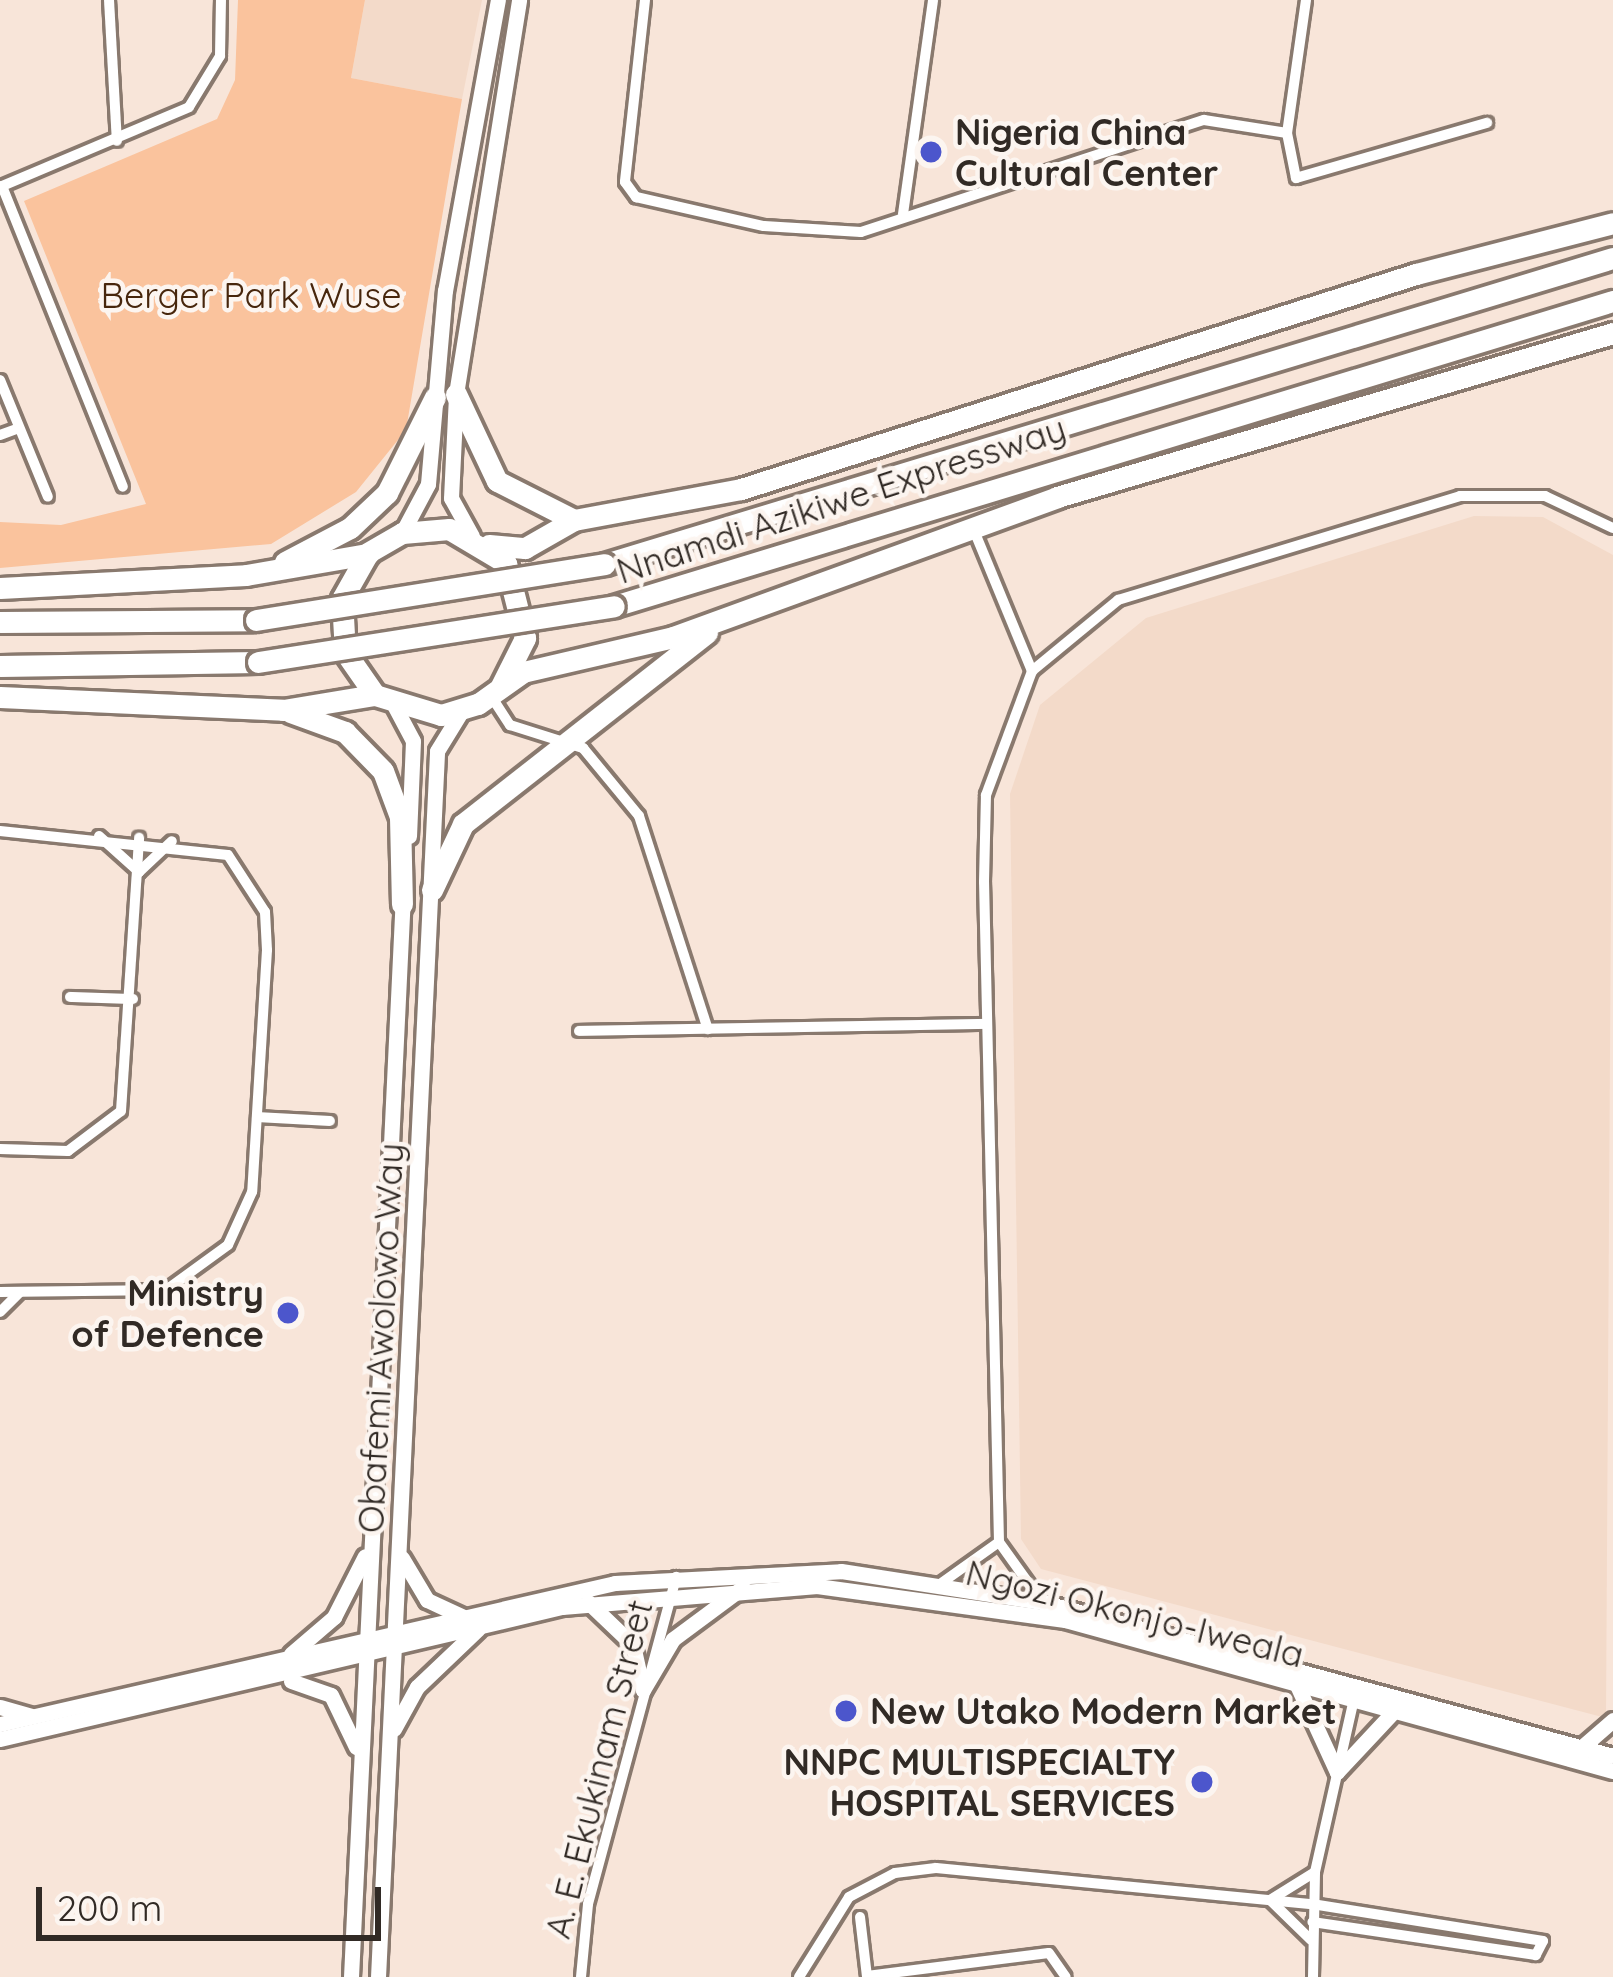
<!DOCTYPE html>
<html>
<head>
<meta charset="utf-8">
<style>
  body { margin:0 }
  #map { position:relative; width:1613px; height:1977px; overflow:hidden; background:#f8e5d9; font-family:Quicksand,sans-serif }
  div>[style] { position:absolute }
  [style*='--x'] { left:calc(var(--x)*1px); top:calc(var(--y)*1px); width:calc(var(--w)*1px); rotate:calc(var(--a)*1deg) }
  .built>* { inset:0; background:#f3dac9 }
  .green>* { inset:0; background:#fac39d }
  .roads { filter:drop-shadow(3px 0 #89796e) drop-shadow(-3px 0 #89796e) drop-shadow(0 3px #89796e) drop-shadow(0 -3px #89796e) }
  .street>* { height:10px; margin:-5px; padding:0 5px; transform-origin:5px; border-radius:5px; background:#fff }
  .secondary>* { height:15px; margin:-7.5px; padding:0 7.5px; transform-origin:7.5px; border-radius:7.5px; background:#fff }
  .highway>* { height:21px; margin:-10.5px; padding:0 10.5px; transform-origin:10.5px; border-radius:10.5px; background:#fff }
  .bridges { filter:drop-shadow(3px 0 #89796e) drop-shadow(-3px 0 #89796e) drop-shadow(0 3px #89796e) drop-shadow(0 -3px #89796e) }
  .highway-bridge>* { height:21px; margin:-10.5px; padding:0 10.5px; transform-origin:10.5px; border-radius:10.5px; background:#fff }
  .dots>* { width:33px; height:33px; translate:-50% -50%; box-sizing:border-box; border:6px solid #fcf5f0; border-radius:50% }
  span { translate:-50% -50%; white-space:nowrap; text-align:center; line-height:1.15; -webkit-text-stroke:9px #fcf5f0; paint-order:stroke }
  .poi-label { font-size:36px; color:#312a25; font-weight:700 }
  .left { translate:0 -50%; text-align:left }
  .right { translate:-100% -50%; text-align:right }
  .park-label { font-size:36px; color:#47260c }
  .street-label { font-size:36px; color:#312a25 }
  .scale { position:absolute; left:36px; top:1887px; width:345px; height:54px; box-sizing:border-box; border:6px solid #312a25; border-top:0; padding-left:15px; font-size:36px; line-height:42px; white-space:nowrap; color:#312a25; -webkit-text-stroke:9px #fcf5f0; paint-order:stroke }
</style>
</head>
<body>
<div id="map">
  <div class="built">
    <i style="clip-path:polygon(365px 0,482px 0,462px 99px,351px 78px)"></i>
    <i style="clip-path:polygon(1474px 516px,1543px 517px,1613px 555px,1606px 1718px,1041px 1569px,1021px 1539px,1010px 794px,1040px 705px,1146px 618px)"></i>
  </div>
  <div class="green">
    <i style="clip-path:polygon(238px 0,365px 0,351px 78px,462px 99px,406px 430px,356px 492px,271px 544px,0 568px,0 522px,61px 525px,146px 504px,24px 201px,217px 119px,235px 80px)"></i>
  </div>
  <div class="roads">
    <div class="street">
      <i style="--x:109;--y:0;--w:141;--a:86.8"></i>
      <i style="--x:645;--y:0;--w:183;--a:96.3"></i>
      <i style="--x:625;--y:182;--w:19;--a:54"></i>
      <i style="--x:636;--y:197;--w:131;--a:12.8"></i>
      <i style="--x:764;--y:226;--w:97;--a:3.5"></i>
      <i style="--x:861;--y:232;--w:361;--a:-18.1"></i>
      <i style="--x:1204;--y:120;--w:84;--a:8.9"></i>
      <i style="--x:1306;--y:0;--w:134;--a:98.1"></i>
      <i style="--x:1287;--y:133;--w:46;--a:78.7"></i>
      <i style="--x:1296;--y:178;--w:199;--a:-16.1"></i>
      <i style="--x:2;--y:186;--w:324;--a:68.1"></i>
      <i style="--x:0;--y:187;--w:205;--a:-22.9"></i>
      <i style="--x:189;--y:107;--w:60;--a:-58.7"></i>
      <i style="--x:220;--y:56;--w:56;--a:-89"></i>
      <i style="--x:903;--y:214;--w:216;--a:-82"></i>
      <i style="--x:0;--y:380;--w:126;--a:67.7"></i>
      <i style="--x:0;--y:435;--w:20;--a:-20"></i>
      <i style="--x:973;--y:528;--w:155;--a:67.6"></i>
      <i style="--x:491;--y:696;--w:35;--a:57"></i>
      <i style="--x:510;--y:725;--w:77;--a:17.5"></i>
      <i style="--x:583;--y:748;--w:88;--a:50.5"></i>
      <i style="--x:639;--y:816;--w:224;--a:72.1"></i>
      <i style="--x:0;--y:831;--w:229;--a:6"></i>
      <i style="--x:228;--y:855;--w:68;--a:57"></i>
      <i style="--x:265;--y:912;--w:38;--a:87"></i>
      <i style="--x:267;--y:950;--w:242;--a:93.5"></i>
      <i style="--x:252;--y:1192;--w:58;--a:114.4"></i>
      <i style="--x:228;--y:1245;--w:77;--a:144"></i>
      <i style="--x:166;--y:1290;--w:166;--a:179.3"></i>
      <i style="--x:99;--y:836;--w:54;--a:42"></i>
      <i style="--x:139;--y:872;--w:45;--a:-43.2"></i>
      <i style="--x:70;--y:997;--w:63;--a:1.8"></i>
      <i style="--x:579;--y:1031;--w:408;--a:-1"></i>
      <i style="--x:257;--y:1117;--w:73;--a:3.1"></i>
      <i style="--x:0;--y:1149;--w:68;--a:1.7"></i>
      <i style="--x:68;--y:1151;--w:66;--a:-37"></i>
      <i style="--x:121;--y:1111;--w:274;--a:-86.2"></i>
      <i style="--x:0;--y:1312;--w:27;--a:-45"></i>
      <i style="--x:940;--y:1584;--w:72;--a:-35.4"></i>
      <i style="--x:1042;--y:1602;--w:74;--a:-125.6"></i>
      <i style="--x:999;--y:1542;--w:660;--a:-91.3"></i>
      <i style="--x:984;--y:882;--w:87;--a:-88.7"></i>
      <i style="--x:986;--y:795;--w:132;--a:-69.6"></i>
      <i style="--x:1032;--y:671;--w:112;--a:-39.5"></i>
      <i style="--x:1118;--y:600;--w:357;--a:-16.9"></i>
      <i style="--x:1460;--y:496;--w:85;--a:0"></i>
      <i style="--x:1545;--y:496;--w:75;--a:25.2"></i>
      <i style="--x:860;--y:1917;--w:60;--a:83.3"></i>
      <i style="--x:1311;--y:1940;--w:57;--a:-135.7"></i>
      <i style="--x:1270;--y:1900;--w:53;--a:-31.9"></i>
      <i style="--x:867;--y:1976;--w:183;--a:-7.2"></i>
      <i style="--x:1049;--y:1953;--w:29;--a:55"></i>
      <i style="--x:581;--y:1977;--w:73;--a:-84.5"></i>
      <i style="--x:588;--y:1904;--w:339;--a:-74.9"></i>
      <i style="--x:799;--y:1977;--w:94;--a:-58"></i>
      <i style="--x:849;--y:1897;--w:52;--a:-27.6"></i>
      <i style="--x:895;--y:1873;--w:41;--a:-7"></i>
      <i style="--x:936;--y:1868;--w:378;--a:5.5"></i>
      <i style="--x:1312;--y:1904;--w:234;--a:9.1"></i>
      <i style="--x:1543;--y:1941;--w:16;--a:117"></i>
      <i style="--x:1536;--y:1955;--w:226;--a:-171.6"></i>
      <i style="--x:1313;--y:1977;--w:105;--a:-88.9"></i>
      <i style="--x:1315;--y:1872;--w:182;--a:-77.3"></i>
    </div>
    <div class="secondary">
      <i style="--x:402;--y:533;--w:55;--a:-62"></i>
      <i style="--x:428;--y:484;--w:194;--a:-85"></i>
      <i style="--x:445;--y:291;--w:296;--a:-79.7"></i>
      <i style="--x:472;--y:536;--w:43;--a:-118.9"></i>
      <i style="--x:451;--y:498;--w:104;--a:-87.2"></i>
      <i style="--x:456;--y:394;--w:399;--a:-80.9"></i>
      <i style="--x:395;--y:707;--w:38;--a:62"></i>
      <i style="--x:413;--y:741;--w:95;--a:92.4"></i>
      <i style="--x:402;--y:1558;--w:49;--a:59.2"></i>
      <i style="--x:427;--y:1600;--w:40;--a:25"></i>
      <i style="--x:588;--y:1602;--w:62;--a:43.7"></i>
      <i style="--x:633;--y:1645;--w:46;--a:77.5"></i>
      <i style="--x:291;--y:1654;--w:57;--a:-40.7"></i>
      <i style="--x:334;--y:1617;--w:68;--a:-63.1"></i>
      <i style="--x:291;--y:1681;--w:42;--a:19.3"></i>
      <i style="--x:331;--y:1695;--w:58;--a:64.3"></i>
      <i style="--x:1296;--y:1683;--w:98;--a:65.3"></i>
      <i style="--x:643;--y:1690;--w:59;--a:-59.5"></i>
      <i style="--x:673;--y:1639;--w:87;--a:-36.6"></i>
      <i style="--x:0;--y:1707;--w:32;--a:16"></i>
      <i style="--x:0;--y:1724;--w:631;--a:-12.91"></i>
      <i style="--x:615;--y:1583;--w:226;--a:-3"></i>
      <i style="--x:841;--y:1571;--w:203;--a:8.8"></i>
      <i style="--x:1042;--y:1602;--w:591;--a:15.09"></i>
      <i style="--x:394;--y:1729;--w:48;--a:-61.3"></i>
      <i style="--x:417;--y:1687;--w:84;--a:-43.6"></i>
      <i style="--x:0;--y:1739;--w:577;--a:-13.22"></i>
      <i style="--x:562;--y:1607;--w:256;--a:-4.7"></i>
      <i style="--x:817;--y:1586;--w:250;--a:7.8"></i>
      <i style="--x:1065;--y:1620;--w:568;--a:15.41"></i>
      <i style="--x:1582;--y:1747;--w:41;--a:-41.1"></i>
      <i style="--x:1337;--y:1772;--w:85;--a:-46.9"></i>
      <i style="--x:351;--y:1977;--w:1083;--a:-87.25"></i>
      <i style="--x:378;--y:1977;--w:1227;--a:-87.24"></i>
      <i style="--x:437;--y:751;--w:46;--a:-58.4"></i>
    </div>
    <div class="highway">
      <i style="--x:456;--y:394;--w:96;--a:64.8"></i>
      <i style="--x:497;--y:481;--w:86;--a:26.9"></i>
      <i style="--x:489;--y:545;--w:36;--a:5"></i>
      <i style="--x:525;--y:548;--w:56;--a:-29.7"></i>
      <i style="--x:574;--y:520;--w:170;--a:-10.5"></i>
      <i style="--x:741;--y:489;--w:708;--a:-17.67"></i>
      <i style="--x:1416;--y:274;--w:203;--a:-14.5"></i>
      <i style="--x:285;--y:562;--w:73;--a:-27.6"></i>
      <i style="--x:350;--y:528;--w:51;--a:-43.4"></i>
      <i style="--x:387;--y:493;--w:107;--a:-63.4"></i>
      <i style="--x:605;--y:564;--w:1053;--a:-16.89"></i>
      <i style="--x:0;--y:588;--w:246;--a:-3"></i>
      <i style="--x:246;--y:575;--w:124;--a:-9.8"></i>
      <i style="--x:614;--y:606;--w:1045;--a:-16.98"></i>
      <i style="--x:0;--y:622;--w:256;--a:-0.4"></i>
      <i style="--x:0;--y:666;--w:258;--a:-0.9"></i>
      <i style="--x:501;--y:686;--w:54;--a:-63.4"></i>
      <i style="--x:525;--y:638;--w:77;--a:-104.2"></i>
      <i style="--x:506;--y:563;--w:66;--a:-149.2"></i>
      <i style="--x:449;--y:529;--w:47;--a:175.1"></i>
      <i style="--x:402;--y:533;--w:39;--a:150"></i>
      <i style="--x:368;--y:553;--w:53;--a:119.5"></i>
      <i style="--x:342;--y:599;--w:53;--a:86.8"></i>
      <i style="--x:345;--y:652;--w:52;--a:55.1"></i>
      <i style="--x:375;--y:695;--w:69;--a:16.9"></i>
      <i style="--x:441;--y:715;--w:39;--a:-17"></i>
      <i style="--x:478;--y:704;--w:55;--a:-35.4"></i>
      <i style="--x:523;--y:672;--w:154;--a:-13.1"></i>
      <i style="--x:673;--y:637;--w:409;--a:-20"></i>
      <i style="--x:1057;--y:497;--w:580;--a:-16.43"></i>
      <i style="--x:0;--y:697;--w:283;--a:2.6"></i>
      <i style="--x:283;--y:710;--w:93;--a:-9.3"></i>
      <i style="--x:290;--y:712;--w:59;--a:20"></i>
      <i style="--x:345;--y:732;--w:54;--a:45.7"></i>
      <i style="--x:383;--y:771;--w:49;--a:69.7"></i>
      <i style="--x:400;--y:817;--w:87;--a:88.7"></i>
      <i style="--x:432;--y:890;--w:73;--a:-64.8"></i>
      <i style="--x:463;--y:824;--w:310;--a:-38.1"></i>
    </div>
  </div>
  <div class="bridges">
    <div class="highway-bridge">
      <i style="--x:256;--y:620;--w:353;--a:-9.1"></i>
      <i style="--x:258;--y:662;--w:360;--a:-8.9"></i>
    </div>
  </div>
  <div class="dots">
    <i style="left:931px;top:152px;background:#4c56cc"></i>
    <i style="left:288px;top:1313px;background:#4c56cc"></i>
    <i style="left:846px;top:1711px;background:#4c56cc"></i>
    <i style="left:1202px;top:1782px;background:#4c56cc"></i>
  </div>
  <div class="poi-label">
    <span class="left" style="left:955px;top:152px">Nigeria China<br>Cultural Center</span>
    <span class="right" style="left:264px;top:1313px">Ministry<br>of Defence</span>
    <span class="left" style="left:870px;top:1711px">New Utako Modern Market</span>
    <span class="right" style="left:1175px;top:1782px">NNPC MULTISPECIALTY<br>HOSPITAL SERVICES</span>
  </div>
  <div class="park-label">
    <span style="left:251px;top:295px">Berger Park Wuse</span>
  </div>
  <div class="street-label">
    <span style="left:841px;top:499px;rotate:-18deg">Nnamdi Azikiwe Expressway</span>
    <span style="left:380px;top:1338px;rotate:-87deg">Obafemi Awolowo Way</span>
    <span style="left:1135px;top:1613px;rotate:14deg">Ngozi Okonjo-Iweala</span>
    <span style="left:598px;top:1769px;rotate:-76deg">A. E. Ekukinam Street</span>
  </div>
  <div class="scale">200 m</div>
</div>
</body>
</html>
